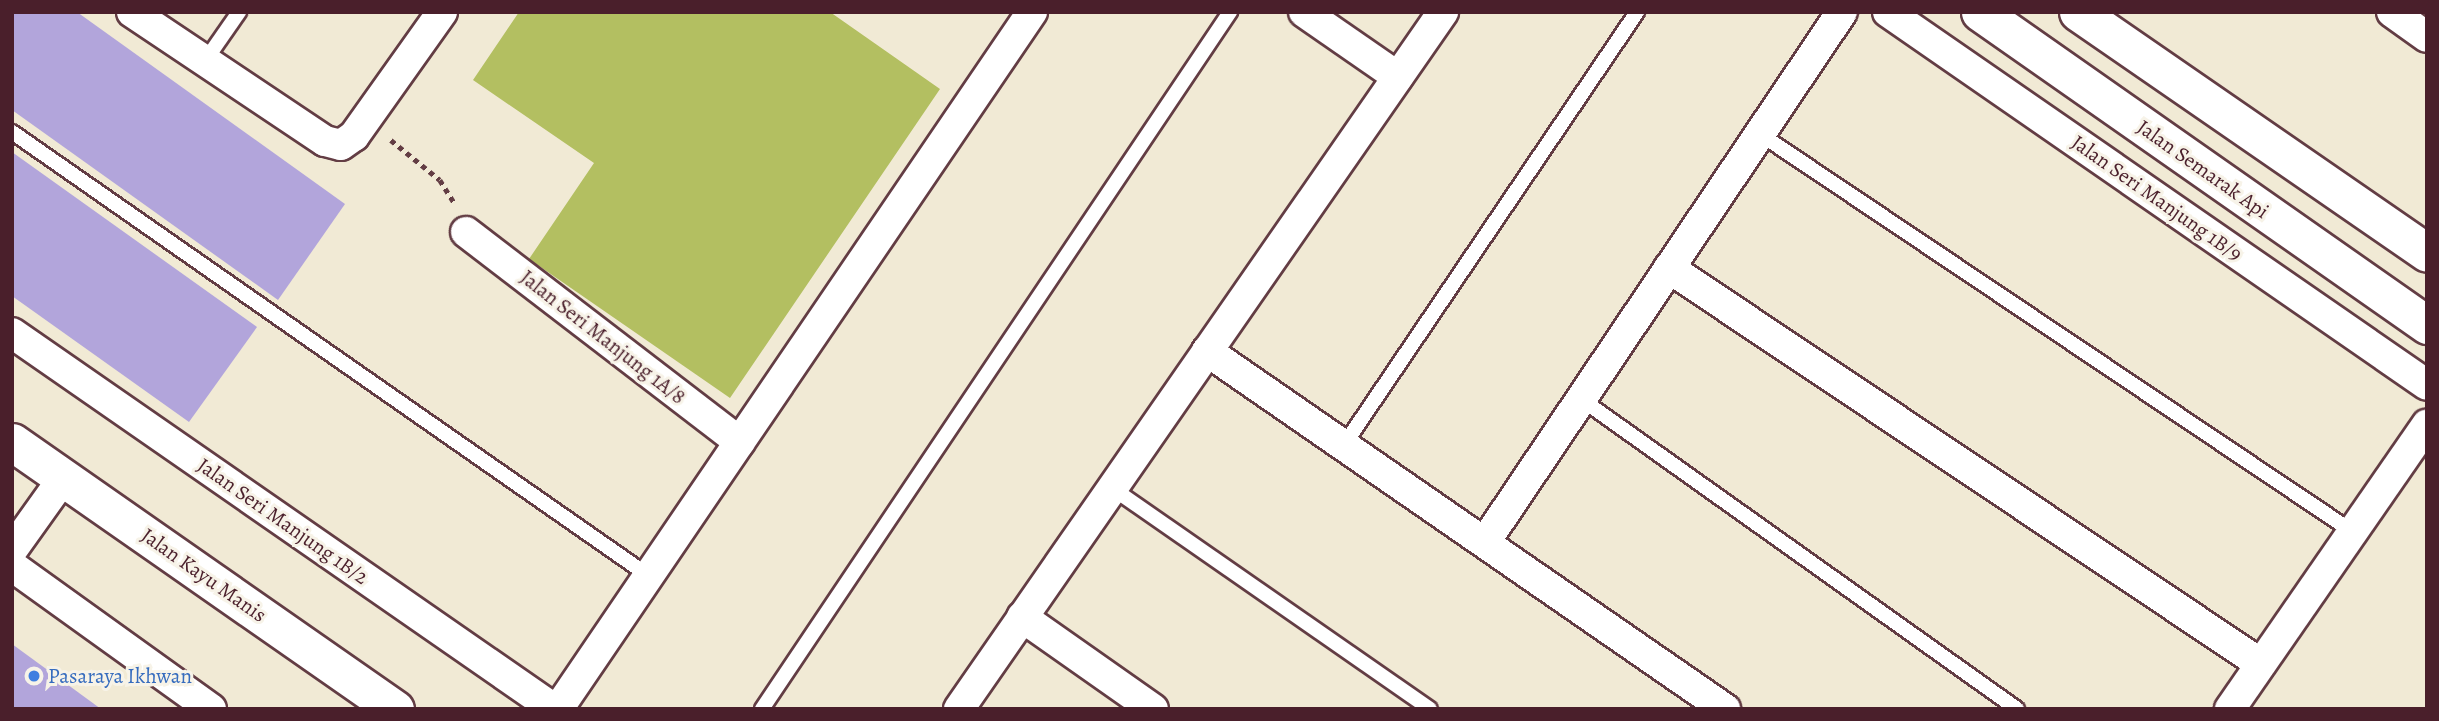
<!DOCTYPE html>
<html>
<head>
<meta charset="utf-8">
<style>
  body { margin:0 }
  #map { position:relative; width:2439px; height:721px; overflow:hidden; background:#f1ead5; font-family:Alegreya,serif }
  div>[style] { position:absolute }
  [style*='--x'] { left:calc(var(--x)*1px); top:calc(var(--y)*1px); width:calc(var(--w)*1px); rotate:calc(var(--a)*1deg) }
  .green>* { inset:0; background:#b3bf61 }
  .building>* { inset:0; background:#b2a5db }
  .path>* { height:4.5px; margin-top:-2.25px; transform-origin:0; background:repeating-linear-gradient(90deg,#633d44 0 5px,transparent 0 10px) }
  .roads { filter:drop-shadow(2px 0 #633d44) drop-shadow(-2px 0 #633d44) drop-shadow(0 2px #633d44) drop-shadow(0 -2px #633d44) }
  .service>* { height:14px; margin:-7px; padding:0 7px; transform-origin:7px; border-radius:7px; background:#fff }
  .minor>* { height:30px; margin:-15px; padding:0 15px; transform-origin:15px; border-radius:15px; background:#fff }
  .tertiary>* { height:37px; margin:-18.5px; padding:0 18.5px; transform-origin:18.5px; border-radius:18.5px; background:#fff }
  .dots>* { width:19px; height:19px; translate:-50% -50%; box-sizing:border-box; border:4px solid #f7f3e8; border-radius:50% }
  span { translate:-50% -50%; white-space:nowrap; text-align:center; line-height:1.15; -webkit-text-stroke:6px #f7f3e8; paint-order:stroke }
  .street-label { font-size:21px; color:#4a1f2b }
  .shop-label { font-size:21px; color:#366cbe }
  .left { translate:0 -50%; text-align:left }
  .frame { position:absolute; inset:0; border:14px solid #4a1f2b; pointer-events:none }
</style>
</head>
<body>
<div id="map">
  <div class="green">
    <i style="clip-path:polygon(519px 12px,830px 12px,940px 89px,730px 398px,529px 259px,594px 163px,473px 80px)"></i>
  </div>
  <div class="building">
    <i style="clip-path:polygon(12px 12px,77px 12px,345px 204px,278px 300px,12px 110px)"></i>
    <i style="clip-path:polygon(12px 152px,257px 327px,189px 422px,12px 296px)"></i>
    <i style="clip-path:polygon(12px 644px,101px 709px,12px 709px)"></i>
  </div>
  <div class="path">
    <i style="--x:391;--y:140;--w:63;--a:39.2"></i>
    <i style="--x:440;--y:180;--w:26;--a:58"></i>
  </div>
  <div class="roads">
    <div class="service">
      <i style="--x:205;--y:61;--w:60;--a:-55.2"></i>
      <i style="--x:12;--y:132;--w:776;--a:34.88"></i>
      <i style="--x:1760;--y:134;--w:714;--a:33.87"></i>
      <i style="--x:1581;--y:399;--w:535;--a:35.41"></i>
      <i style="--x:1344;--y:445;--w:523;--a:-55.91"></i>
      <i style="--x:1112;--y:488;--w:387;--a:34.8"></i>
      <i style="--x:762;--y:709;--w:840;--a:-56.12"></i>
    </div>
    <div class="minor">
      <i style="--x:132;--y:12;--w:232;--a:33.8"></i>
      <i style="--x:325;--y:141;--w:16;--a:14"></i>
      <i style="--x:341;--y:145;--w:16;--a:-35"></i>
      <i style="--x:354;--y:136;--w:152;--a:-54.6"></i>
      <i style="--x:1304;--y:12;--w:114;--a:34.7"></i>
      <i style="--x:1888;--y:12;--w:655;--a:34.68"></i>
      <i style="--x:2392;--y:12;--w:43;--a:35.5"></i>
      <i style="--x:466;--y:232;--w:345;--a:37.5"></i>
      <i style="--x:1669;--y:268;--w:712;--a:33.78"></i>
      <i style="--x:12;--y:333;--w:660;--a:34.75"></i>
      <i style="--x:1207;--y:351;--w:630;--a:34.65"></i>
      <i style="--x:1485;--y:542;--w:639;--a:-56.04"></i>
      <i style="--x:12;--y:550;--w:90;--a:-54.5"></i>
      <i style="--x:12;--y:566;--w:245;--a:35.7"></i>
      <i style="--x:1022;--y:617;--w:160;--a:35.1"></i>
      <i style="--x:558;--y:709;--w:843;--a:-55.78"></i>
      <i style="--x:959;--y:709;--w:849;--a:-55.22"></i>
      <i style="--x:2230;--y:709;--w:346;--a:-55.3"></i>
    </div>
    <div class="tertiary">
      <i style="--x:1980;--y:12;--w:546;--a:35"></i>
      <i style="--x:2078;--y:12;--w:424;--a:34.6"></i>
      <i style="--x:12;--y:442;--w:467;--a:34.9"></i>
    </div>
  </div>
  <div class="dots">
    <i style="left:34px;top:676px;background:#3f7fe0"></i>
  </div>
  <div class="street-label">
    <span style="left:2203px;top:169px;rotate:35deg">Jalan Semarak Api</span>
    <span style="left:2157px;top:198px;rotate:35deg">Jalan Seri Manjung 1B/9</span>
    <span style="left:603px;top:337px;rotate:38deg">Jalan Seri Manjung 1A/8</span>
    <span style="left:283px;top:521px;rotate:35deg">Jalan Seri Manjung 1B/2</span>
    <span style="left:204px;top:575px;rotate:35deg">Jalan Kayu Manis</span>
  </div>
  <div class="shop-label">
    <span class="left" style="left:48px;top:676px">Pasaraya Ikhwan</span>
  </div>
  <div class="frame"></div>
</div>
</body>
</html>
